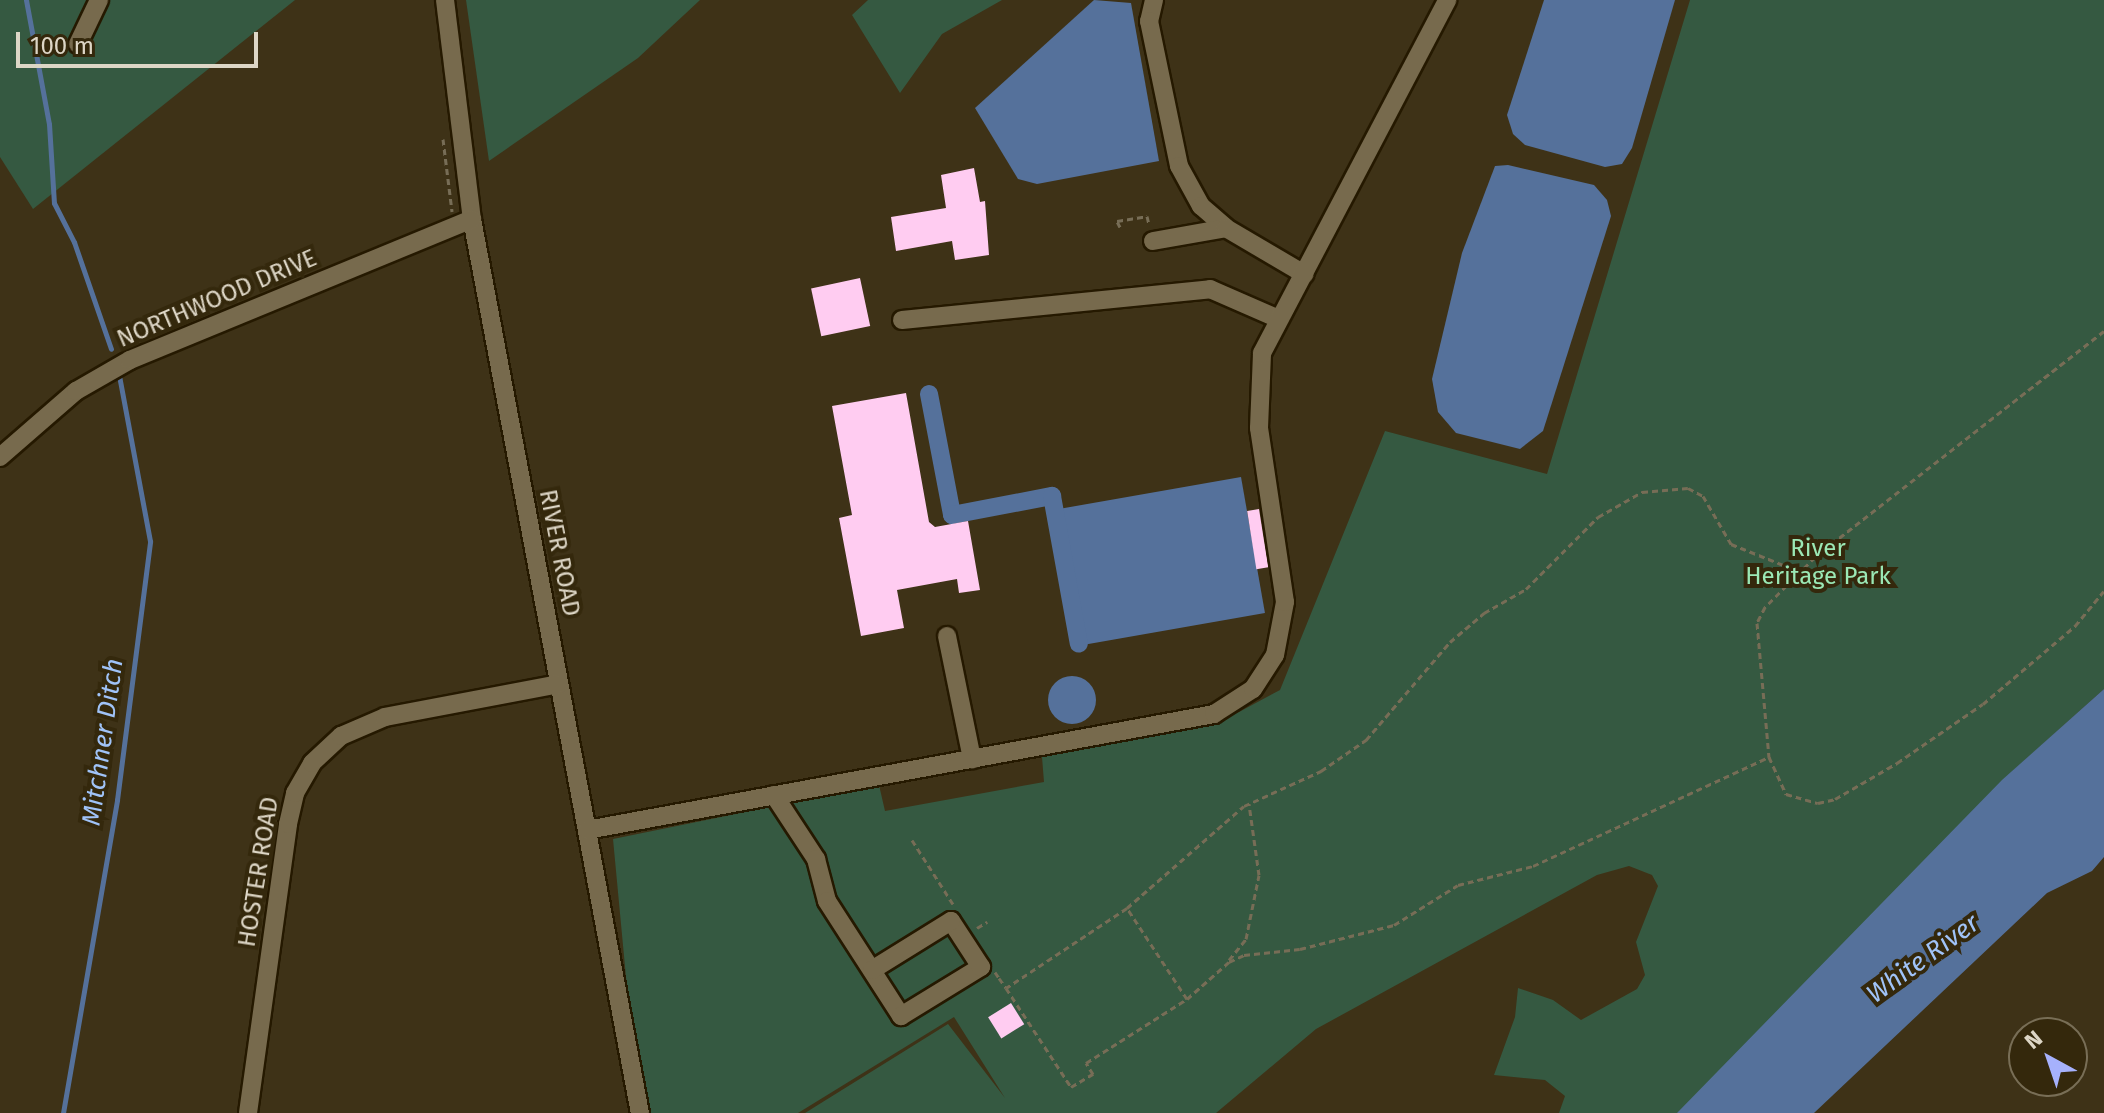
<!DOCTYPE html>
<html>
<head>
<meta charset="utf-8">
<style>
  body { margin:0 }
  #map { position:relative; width:2104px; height:1113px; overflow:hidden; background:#3e3217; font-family:"Fira Sans",sans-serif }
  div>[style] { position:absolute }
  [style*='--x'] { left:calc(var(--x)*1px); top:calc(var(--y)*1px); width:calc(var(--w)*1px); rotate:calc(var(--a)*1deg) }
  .green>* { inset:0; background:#355941 }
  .water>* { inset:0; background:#55719b; transform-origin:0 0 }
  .round { border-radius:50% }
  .stream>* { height:5px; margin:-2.5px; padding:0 2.5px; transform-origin:2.5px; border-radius:2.5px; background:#55719b }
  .canal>* { height:18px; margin:-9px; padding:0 9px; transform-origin:9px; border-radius:9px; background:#55719b }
  .building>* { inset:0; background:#ffccf1; transform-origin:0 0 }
  .path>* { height:3px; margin-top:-1.5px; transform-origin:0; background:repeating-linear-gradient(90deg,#776d56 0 6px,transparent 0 10px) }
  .roads { filter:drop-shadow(2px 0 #251900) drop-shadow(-2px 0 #251900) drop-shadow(0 2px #251900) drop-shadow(0 -2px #251900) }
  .minor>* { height:18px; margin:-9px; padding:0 9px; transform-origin:9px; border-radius:9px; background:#776a4d }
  span { translate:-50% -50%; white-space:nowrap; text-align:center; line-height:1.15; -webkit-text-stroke:8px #34280c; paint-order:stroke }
  .street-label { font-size:24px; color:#ddd6c6 }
  .park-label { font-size:24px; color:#9be8b5 }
  .water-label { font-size:26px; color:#a0c3f8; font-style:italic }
  .north { position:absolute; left:2008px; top:1017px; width:80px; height:80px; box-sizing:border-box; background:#34280c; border:2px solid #786e56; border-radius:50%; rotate:320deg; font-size:22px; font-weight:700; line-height:32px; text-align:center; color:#ddd6c6 }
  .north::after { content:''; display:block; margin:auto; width:28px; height:36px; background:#a6b1fc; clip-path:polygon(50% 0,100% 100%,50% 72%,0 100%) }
  .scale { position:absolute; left:16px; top:32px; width:242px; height:36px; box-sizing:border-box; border:4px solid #ddd6c6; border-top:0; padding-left:10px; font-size:24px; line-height:28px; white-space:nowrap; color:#ddd6c6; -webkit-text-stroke:6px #34280c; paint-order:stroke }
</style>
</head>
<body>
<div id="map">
  <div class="green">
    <i style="clip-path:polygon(0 0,295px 0,33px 209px,0 157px)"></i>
    <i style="clip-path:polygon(466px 0,700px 0,638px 58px,489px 161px)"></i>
    <i style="clip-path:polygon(868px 0,1002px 0,942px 34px,900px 93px,852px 15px)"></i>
    <i style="clip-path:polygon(1690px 0,2104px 0,2104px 689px,2015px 769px,1678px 1113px,1559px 1113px,1565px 1096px,1545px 1080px,1494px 1075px,1515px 1017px,1518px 988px,1553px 1000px,1581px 1020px,1637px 989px,1645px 975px,1636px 942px,1658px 886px,1652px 875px,1629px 866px,1597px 875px,1316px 1029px,1216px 1113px,805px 1113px,948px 1024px,1005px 1098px,954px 1017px,798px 1113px,649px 1113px,629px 1009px,613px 839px,879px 785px,885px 811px,1044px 782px,1042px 757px,1199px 725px,1239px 712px,1280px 690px,1385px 431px,1547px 474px)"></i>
  </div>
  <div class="water">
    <i style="clip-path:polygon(1094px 0,1131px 3px,1159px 161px,1037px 184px,1018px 179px,975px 108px)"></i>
    <i style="clip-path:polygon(1544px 0,1675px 0,1632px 148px,1622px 164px,1605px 167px,1525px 145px,1513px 134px,1507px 115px)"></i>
    <i style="clip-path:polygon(1508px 165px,1594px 185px,1607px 200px,1611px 216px,1543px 431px,1520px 449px,1456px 433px,1438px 412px,1432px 379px,1462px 253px,1495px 166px)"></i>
    <i style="left:1241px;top:477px;width:138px;height:185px;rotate:80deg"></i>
    <i class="round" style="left:1048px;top:676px;width:48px;height:48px"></i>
    <i style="clip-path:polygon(2104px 689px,2104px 857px,2092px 871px,2047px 893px,1814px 1113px,1677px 1113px,2002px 780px)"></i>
  </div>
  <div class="stream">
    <i style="--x:26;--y:0;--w:126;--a:79.5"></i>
    <i style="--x:49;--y:124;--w:79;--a:86.4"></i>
    <i style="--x:54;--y:203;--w:44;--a:62.9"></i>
    <i style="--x:74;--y:242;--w:113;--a:70.9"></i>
    <i style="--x:63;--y:1113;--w:318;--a:-80.2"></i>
    <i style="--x:117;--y:800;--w:261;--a:-82.7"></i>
    <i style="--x:150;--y:541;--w:169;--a:-100.6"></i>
  </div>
  <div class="canal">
    <i style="--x:929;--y:394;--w:123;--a:79.2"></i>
    <i style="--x:952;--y:515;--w:102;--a:-10.8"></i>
    <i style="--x:1052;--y:496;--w:150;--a:79.7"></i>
  </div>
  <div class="building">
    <i style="clip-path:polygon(974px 168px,980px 202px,985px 201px,989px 255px,955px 260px,952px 241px,896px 251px,891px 217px,946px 208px,941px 175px)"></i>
    <i style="left:860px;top:278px;width:49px;height:50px;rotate:78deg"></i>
    <i style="clip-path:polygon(906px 393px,929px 522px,935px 527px,968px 521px,980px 590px,959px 593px,957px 579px,897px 590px,904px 628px,861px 636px,839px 518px,852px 515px,832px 406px)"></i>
    <i style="left:1259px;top:509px;width:59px;height:12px;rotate:81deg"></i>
    <i style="left:1011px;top:1003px;width:25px;height:27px;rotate:58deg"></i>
  </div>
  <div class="path">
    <i style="--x:443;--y:139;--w:73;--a:82.9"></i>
    <i style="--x:1120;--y:227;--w:7;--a:-117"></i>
    <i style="--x:1117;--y:221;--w:30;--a:-9"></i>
    <i style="--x:1147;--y:216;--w:9;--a:77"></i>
    <i style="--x:2104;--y:331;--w:367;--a:142"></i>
    <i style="--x:1815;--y:557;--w:71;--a:135"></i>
    <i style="--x:1765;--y:607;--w:18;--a:117"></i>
    <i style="--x:1757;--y:623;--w:135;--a:84.9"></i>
    <i style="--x:1769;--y:757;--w:41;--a:65.3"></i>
    <i style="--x:1786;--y:794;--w:33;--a:16"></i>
    <i style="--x:1818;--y:803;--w:17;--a:-13"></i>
    <i style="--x:1835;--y:799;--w:72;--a:-30.1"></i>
    <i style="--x:1897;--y:763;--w:104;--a:-34.5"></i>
    <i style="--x:1983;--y:704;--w:121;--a:-40.3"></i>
    <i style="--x:2075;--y:626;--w:45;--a:-50.4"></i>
    <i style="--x:912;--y:840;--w:76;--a:57.4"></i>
    <i style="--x:1127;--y:908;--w:155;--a:-41.1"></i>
    <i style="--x:1244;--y:806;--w:85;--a:-24.4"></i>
    <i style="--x:1321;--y:771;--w:55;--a:-34.6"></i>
    <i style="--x:1366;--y:740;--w:129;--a:-49.4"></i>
    <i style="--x:1450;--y:642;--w:45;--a:-40.5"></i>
    <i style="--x:1484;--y:613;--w:48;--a:-29.7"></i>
    <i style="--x:1526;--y:589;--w:102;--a:-45"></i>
    <i style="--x:1598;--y:517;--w:51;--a:-29.6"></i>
    <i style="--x:1642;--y:492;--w:46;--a:-5"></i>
    <i style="--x:1688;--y:488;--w:17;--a:28"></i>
    <i style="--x:1703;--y:496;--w:56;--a:59.7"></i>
    <i style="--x:1731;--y:544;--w:72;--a:21.9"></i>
    <i style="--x:977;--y:928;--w:12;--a:-31"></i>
    <i style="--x:1229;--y:960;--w:27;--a:-51"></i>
    <i style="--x:1246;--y:939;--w:65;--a:-78.5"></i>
    <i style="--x:1259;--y:875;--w:72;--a:-98"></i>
    <i style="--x:995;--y:972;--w:7;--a:56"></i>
    <i style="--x:999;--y:978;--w:12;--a:55"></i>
    <i style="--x:1006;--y:988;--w:118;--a:56.7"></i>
    <i style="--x:1071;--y:1087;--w:26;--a:-31"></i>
    <i style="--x:1093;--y:1074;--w:13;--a:-122"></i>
    <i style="--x:1086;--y:1063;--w:120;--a:-32.4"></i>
    <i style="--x:1187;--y:999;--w:109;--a:-123.4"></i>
    <i style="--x:1127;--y:908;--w:145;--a:146.5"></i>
    <i style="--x:1187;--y:999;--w:56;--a:-41.4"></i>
    <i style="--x:1229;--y:962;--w:17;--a:-25"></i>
    <i style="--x:1244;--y:955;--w:56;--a:-6.1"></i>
    <i style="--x:1300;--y:949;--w:97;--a:-14.3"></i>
    <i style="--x:1394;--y:925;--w:75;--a:-32"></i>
    <i style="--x:1458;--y:885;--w:77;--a:-14.2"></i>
    <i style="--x:1533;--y:866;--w:260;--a:-24.8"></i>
  </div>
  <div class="roads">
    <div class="minor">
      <i style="--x:445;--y:0;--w:221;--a:83"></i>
      <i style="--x:472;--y:219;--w:910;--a:79.36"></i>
      <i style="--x:1154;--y:0;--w:22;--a:103"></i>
      <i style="--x:1149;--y:21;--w:148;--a:78.3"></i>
      <i style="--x:1179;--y:166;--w:46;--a:61.2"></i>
      <i style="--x:1201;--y:206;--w:33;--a:41"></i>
      <i style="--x:78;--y:44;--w:49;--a:-64.5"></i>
      <i style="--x:1153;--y:241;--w:74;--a:-10.1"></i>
      <i style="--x:1226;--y:228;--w:91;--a:30.5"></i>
      <i style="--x:902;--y:320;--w:310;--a:-5.7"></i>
      <i style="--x:1210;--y:289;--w:75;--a:23.5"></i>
      <i style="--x:0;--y:457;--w:101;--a:-41"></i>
      <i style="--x:76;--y:391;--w:62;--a:-29.9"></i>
      <i style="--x:130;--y:360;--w:370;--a:-22.4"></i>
      <i style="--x:947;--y:636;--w:126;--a:78.5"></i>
      <i style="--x:774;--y:795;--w:77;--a:56.7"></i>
      <i style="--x:816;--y:859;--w:43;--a:75.3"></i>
      <i style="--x:827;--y:901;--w:137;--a:57.2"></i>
      <i style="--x:901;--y:1016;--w:94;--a:-31.5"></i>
      <i style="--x:981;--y:967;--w:55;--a:-123.1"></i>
      <i style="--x:951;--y:921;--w:93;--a:148.2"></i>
      <i style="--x:587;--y:830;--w:638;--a:-10.48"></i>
      <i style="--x:1214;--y:714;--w:46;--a:-32.7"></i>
      <i style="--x:1253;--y:689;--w:40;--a:-57.1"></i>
      <i style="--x:1275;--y:655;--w:54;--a:-79.3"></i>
      <i style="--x:1285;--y:602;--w:176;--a:-98.5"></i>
      <i style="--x:1259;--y:428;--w:75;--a:-87.7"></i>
      <i style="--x:1262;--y:353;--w:399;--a:-62.3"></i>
      <i style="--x:248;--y:1113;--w:292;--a:-82.1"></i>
      <i style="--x:288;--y:824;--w:32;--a:-77"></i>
      <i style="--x:295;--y:793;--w:34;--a:-60"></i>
      <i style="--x:312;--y:763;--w:40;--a:-43"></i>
      <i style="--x:341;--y:736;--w:48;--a:-23.4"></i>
      <i style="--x:385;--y:717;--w:177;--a:-10.7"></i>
    </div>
  </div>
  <div class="street-label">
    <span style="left:217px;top:299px;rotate:-23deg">NORTHWOOD DRIVE</span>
    <span style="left:559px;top:553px;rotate:79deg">RIVER ROAD</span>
    <span style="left:259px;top:872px;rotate:-81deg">HOSTER ROAD</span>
  </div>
  <div class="park-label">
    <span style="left:1818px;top:563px">River<br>Heritage Park</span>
  </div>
  <div class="water-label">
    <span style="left:103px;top:742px;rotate:-82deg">Mitchner Ditch</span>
    <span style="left:1923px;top:959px;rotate:-36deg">White River</span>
  </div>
  <div class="north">N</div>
  <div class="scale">100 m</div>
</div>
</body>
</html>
